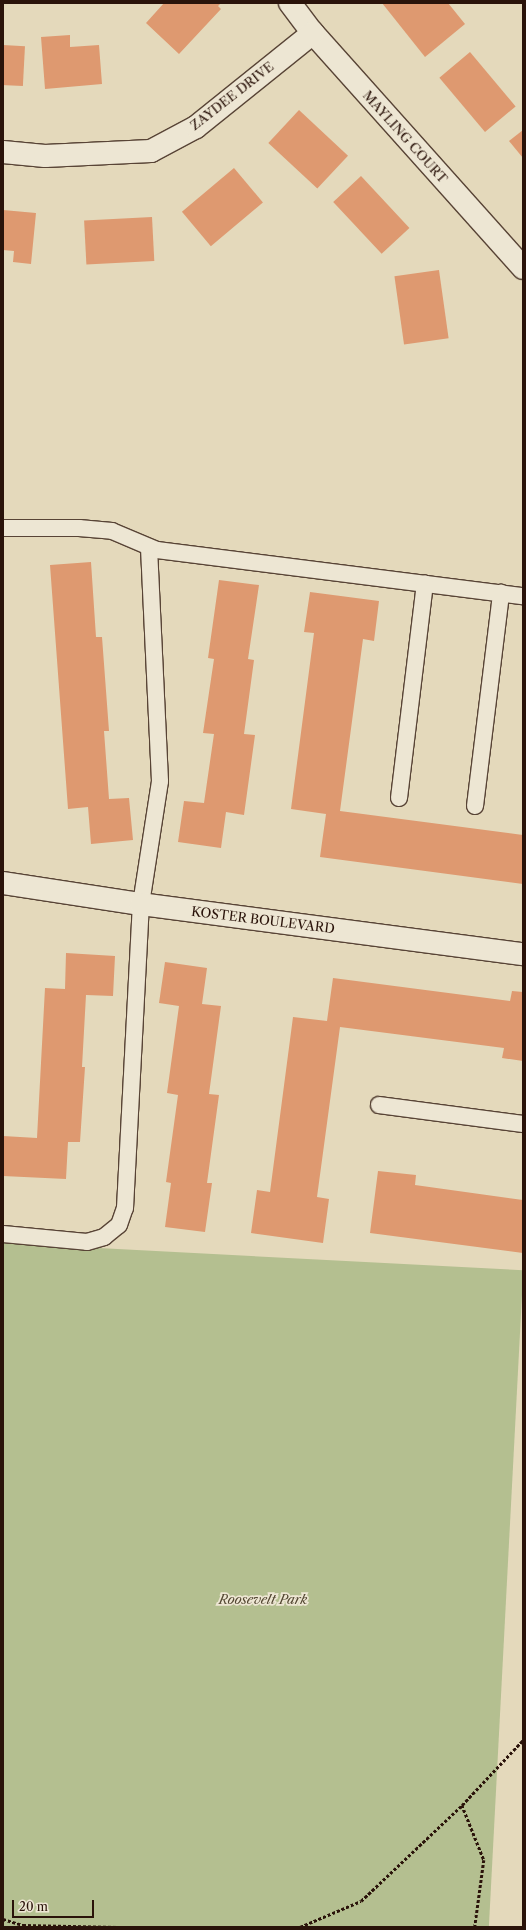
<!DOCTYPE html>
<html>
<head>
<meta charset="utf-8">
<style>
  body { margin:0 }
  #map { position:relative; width:526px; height:1930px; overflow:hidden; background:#e4d9bb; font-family:"Libre Caslon Text",serif }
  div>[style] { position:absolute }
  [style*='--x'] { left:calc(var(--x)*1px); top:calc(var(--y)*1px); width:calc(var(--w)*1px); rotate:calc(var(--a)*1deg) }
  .green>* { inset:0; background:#b4bf90; transform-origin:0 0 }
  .building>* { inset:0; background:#de9970; transform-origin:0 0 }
  .path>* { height:2.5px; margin-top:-1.25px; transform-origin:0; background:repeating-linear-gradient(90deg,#2a130a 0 3px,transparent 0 5px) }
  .roads { filter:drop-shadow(1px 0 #584436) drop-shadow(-1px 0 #584436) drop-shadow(0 1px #584436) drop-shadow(0 -1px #584436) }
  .lane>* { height:16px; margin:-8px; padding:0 8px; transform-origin:8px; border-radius:8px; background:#ede6d3 }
  .street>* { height:22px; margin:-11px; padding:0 11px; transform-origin:11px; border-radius:11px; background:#ede6d3 }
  span { translate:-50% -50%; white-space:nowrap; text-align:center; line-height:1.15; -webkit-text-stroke:3.5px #ede6d3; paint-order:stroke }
  .street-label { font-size:13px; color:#2a130a }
  .park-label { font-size:13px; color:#534732; font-style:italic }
  .frame { position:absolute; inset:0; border:4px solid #2a130a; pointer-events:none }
  .scale { position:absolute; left:12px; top:1900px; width:82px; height:18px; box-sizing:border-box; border:2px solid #2a130a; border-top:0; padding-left:5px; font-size:12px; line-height:14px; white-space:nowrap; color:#2a130a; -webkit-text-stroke:3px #ede6d3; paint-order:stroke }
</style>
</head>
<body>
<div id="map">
  <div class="green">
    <i style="left:3px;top:1243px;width:521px;height:684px;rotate:3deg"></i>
  </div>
  <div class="building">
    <i style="clip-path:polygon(164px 3px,221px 3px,218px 6px,221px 9px,179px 54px,146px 23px)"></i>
    <i style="clip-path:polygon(382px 3px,448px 3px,465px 24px,425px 57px)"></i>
    <i style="clip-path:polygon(70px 35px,70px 47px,99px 45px,102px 84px,45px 89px,41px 37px)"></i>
    <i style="left:3px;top:45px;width:22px;height:40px;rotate:3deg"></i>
    <i style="left:470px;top:52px;width:71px;height:40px;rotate:50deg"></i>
    <i style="left:299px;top:110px;width:67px;height:45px;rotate:43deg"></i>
    <i style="clip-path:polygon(523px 130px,523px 158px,509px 141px)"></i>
    <i style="left:234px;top:168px;width:45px;height:68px;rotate:50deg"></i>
    <i style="left:361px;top:176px;width:71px;height:38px;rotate:47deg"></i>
    <i style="clip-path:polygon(3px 210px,36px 213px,31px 264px,13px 262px,14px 251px,3px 250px)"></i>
    <i style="left:152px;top:217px;width:44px;height:68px;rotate:87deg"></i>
    <i style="left:439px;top:270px;width:69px;height:45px;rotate:82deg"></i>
    <i style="clip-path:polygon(91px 562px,96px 637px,102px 637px,109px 731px,104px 731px,109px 799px,129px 798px,133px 840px,91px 844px,88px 807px,68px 809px,50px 565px)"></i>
    <i style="clip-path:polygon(219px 580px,259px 585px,248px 659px,254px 660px,244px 734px,255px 735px,244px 815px,226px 812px,221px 848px,178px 842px,184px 801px,204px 803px,214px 734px,203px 733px,214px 659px,208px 658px)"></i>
    <i style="clip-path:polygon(310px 592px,379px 601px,374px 641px,363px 639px,340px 811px,523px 835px,523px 884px,320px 857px,326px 814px,291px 809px,314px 633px,304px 632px)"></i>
    <i style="clip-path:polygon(66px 953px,115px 956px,113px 996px,86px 995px,82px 1067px,85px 1067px,80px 1142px,68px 1142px,66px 1179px,3px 1176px,3px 1136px,37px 1138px,45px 988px,65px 989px)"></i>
    <i style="clip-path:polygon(165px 962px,207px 968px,202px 1004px,221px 1006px,209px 1094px,219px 1095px,207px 1183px,212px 1183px,205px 1232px,165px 1227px,171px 1183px,166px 1182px,178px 1095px,167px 1093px,179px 1006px,159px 1003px)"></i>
    <i style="clip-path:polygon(333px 978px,510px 1001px,512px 991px,523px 992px,523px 1061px,502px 1058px,504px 1048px,340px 1027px,317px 1197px,329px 1199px,323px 1243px,251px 1233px,257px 1190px,270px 1192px,293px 1017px,327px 1021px)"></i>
    <i style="clip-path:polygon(378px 1171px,416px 1175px,415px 1185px,523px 1200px,523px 1253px,370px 1233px)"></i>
  </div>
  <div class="path">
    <i style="--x:462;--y:1805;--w:59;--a:68.2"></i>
    <i style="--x:484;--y:1860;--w:68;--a:97.7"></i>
    <i style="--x:3;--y:1919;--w:21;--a:17"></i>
    <i style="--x:23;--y:1925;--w:95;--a:1.2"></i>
    <i style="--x:300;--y:1927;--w:66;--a:-23.1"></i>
    <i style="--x:361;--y:1901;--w:139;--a:-43.5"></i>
    <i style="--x:462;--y:1805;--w:89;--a:-46.8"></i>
  </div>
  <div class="roads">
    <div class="lane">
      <i style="--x:3;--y:528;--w:76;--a:0"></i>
      <i style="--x:79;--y:528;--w:33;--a:5"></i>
      <i style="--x:112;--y:531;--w:49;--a:22.9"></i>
      <i style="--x:157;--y:550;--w:369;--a:7.2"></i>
      <i style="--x:399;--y:798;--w:216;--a:-83.1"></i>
      <i style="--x:475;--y:806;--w:215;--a:-83"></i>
      <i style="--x:379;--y:1105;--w:145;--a:7.5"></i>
      <i style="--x:3;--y:1234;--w:84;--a:5.4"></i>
      <i style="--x:87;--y:1242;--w:18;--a:-16"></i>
      <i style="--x:104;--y:1237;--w:19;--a:-39"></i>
      <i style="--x:119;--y:1225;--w:18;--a:-71"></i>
      <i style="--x:125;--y:1208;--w:304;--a:-87"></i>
      <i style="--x:141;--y:904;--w:124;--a:-81.2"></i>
      <i style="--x:160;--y:781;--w:234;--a:-92.7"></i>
    </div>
    <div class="street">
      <i style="--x:290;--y:3;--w:38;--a:53"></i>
      <i style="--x:313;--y:33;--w:315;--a:48.2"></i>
      <i style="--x:3;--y:152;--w:42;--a:5.4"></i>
      <i style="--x:45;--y:156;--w:106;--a:-2.7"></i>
      <i style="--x:151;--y:151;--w:51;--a:-28.1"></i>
      <i style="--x:196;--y:127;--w:150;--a:-38.8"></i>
      <i style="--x:3;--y:883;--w:140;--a:8.7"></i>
      <i style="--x:141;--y:904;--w:385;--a:7.5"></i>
    </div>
  </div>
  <div class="street-label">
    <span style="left:232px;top:96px;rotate:-38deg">ZAYDEE DRIVE</span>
    <span style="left:405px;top:137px;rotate:48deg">MAYLING COURT</span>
    <span style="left:263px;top:920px;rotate:7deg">KOSTER BOULEVARD</span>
  </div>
  <div class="park-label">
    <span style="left:263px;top:1599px">Roosevelt Park</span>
  </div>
  <div class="frame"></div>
  <div class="scale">20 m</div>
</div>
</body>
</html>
